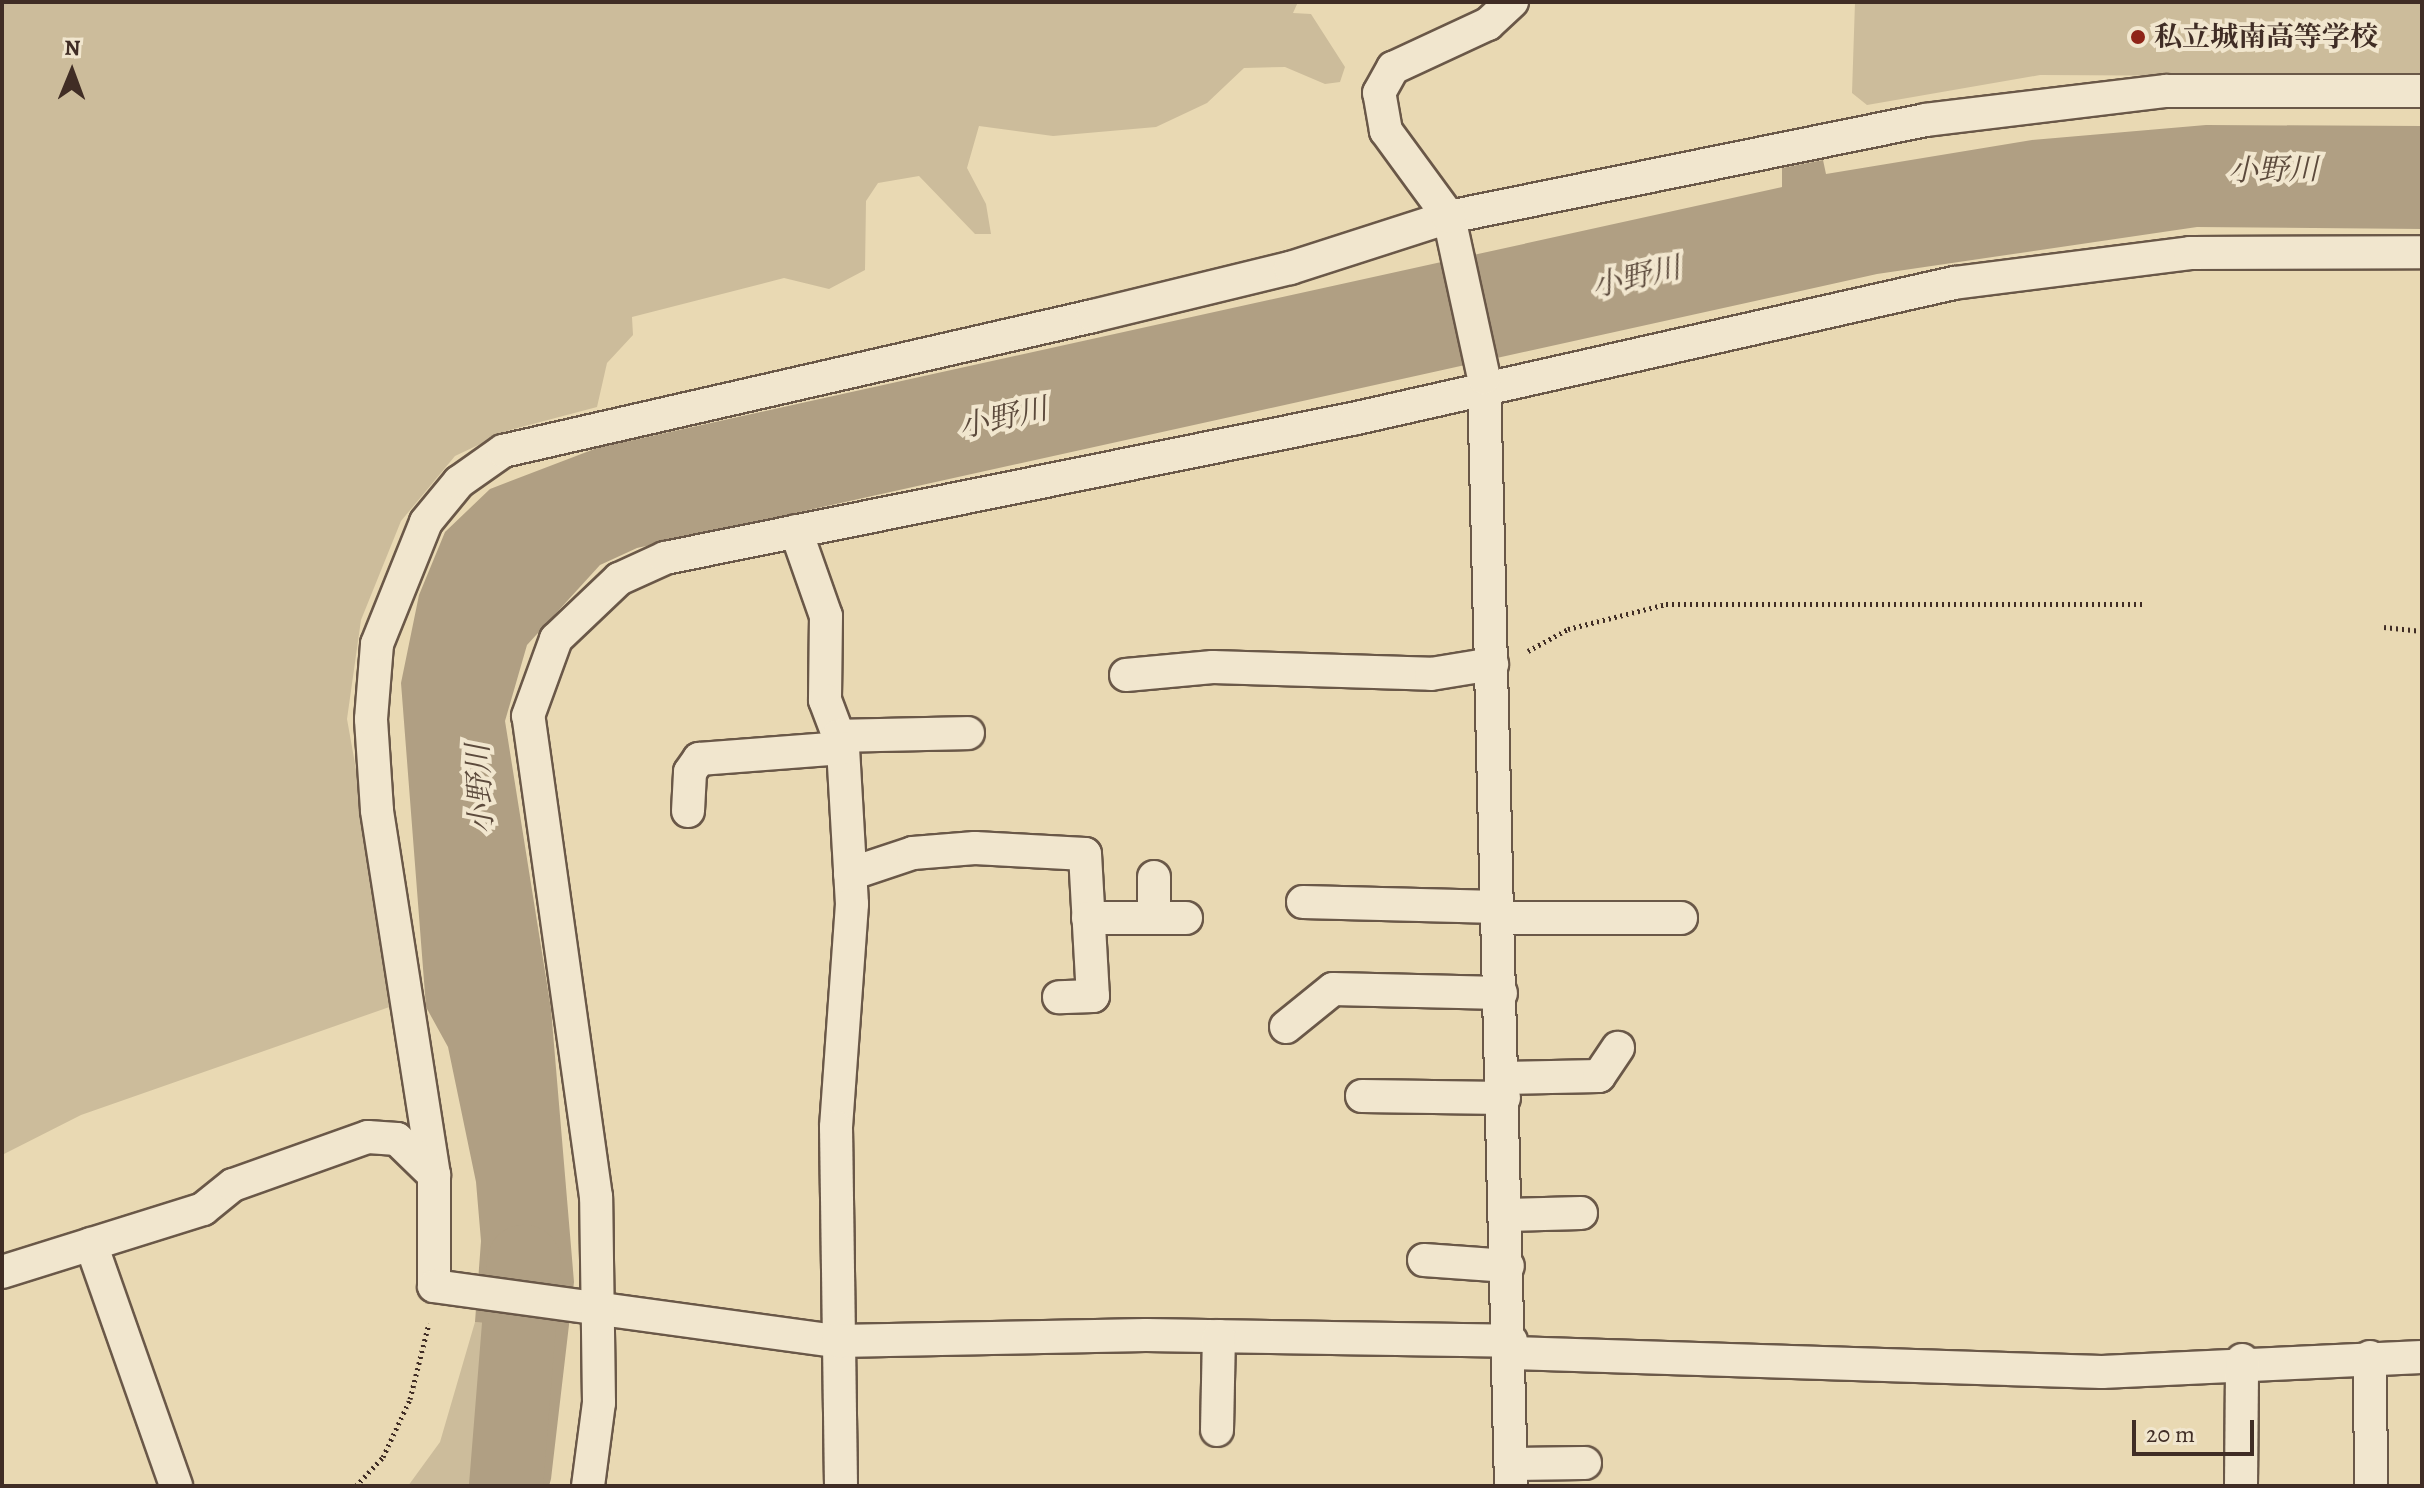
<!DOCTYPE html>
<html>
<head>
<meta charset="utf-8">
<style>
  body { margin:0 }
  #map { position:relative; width:2424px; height:1488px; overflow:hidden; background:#e9d9b3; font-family:Alegreya,"Noto Serif JP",serif }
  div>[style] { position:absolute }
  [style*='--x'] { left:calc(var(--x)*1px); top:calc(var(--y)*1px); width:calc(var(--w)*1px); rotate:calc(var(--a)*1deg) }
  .green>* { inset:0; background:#ccbc9b }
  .water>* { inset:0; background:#b09f83 }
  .river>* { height:74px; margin:-37px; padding:0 37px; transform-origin:37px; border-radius:37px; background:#b09f83 }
  .path>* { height:5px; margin-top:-2.5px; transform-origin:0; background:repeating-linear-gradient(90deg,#402d25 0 2px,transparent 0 6px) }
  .roads { filter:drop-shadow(2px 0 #6a5848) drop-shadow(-2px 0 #6a5848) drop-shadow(0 2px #6a5848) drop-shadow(0 -2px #6a5848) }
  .minor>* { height:32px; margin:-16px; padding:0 16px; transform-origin:16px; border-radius:16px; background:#f1e6ce }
  .dots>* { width:22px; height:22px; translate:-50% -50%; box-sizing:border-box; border:4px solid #f1e6ce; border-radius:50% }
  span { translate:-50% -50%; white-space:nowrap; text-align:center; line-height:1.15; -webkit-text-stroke:8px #f1e6ce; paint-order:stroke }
  .poi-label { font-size:28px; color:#402d25; font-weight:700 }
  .left { translate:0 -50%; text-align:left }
  .water-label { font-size:30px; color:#5c4a3c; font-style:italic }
  .frame { position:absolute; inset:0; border:4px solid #402d25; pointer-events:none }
  .north { position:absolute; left:32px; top:32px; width:80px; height:80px; -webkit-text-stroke:6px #f1e6ce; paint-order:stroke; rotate:1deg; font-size:22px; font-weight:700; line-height:32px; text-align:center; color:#402d25 }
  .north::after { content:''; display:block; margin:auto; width:28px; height:36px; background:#402d25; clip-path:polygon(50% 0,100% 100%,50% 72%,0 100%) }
  .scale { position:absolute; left:2132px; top:1420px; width:122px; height:36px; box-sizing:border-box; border:4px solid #402d25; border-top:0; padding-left:10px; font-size:24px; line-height:28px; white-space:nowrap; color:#402d25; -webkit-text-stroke:6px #f1e6ce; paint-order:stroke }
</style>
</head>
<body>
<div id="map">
  <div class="green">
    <i style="clip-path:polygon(2px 2px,1298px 2px,1293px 13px,1311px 14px,1345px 67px,1340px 82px,1325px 84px,1285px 67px,1244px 68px,1207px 103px,1156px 127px,1053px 136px,979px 126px,967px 168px,986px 204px,991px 234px,975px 234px,919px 176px,878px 183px,866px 201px,865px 270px,829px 289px,784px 278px,632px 317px,633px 335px,607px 363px,597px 407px,510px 430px,455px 456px,401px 521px,361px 620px,347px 719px,398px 1004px,81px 1115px,2px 1155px)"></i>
    <i style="clip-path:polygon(1855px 2px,2422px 2px,2422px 77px,2040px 75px,1867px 105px,1852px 93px)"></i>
    <i style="clip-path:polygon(475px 1322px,522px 1326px,506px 1486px,408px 1486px,440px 1442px)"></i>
  </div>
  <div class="water">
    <i style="clip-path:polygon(2206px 125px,2422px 126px,2422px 229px,2197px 227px,1877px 274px,637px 548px,600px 565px,527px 645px,505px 721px,551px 1009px,574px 1282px,551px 1479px,549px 1486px,506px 1486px,522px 1327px,475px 1322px,481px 1241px,476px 1182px,448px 1047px,426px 1007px,401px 683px,419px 595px,445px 532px,490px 489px,597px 448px,1782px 187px,1782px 168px,1823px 160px,1826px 174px,2032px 140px)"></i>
  </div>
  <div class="river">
    <i style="--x:506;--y:1486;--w:225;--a:-85.4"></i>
  </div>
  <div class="path">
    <i style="--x:2384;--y:627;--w:38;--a:6"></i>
    <i style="--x:1528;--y:651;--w:46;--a:-28.8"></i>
    <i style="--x:1568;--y:629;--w:101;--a:-14.3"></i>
    <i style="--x:1666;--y:604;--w:476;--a:0"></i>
    <i style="--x:356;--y:1486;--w:40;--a:-47"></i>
    <i style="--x:383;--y:1457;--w:64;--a:-65"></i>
    <i style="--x:410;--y:1399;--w:78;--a:-76"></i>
  </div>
  <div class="roads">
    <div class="minor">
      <i style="--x:796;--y:531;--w:90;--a:70.6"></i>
      <i style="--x:826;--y:616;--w:84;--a:90.7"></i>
      <i style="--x:825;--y:700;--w:51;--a:69.4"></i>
      <i style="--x:843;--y:748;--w:156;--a:86.7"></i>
      <i style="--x:852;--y:904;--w:224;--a:94.1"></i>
      <i style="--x:836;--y:1127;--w:359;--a:89.2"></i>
      <i style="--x:1126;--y:675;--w:87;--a:-5.3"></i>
      <i style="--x:1213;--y:667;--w:218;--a:1.8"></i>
      <i style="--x:1431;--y:674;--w:62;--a:-9.3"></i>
      <i style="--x:838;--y:736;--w:130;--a:-1.3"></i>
      <i style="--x:688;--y:811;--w:39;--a:-87"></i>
      <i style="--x:690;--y:772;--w:16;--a:-55"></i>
      <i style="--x:699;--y:759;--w:144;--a:-4.4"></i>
      <i style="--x:850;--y:874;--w:66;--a:-18.4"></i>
      <i style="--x:913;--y:853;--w:62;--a:-4.6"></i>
      <i style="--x:975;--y:848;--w:110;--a:3.1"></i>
      <i style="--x:1085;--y:854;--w:142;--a:86.8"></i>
      <i style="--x:1093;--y:996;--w:34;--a:178"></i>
      <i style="--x:1303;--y:902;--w:195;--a:1.5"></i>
      <i style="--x:1088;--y:918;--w:98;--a:0"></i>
      <i style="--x:1154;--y:918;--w:41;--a:-90"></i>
      <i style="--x:1499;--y:918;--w:182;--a:0"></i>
      <i style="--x:1286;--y:1027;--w:60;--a:-39"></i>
      <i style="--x:1333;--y:989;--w:168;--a:1.4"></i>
      <i style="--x:1503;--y:1078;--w:96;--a:-1.2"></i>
      <i style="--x:1599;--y:1076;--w:34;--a:-56"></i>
      <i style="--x:1362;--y:1096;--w:142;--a:0.8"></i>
      <i style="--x:434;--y:1175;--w:369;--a:-98.9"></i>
      <i style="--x:377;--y:810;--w:91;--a:-93.8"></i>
      <i style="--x:371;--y:719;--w:75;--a:-85.4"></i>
      <i style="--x:377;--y:644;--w:131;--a:-68.1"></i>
      <i style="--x:426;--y:522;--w:52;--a:-50.5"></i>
      <i style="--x:459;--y:482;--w:54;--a:-35.2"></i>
      <i style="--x:503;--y:451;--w:605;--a:-12.89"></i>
      <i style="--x:1093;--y:316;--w:203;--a:-13.7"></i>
      <i style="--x:1290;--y:268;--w:167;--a:-17.8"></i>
      <i style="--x:1449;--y:217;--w:486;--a:-11.5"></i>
      <i style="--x:1925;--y:120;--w:243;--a:-6.9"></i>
      <i style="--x:2166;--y:91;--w:256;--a:0"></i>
      <i style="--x:1507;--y:1215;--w:74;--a:-1.5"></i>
      <i style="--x:91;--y:1244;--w:256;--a:70.6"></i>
      <i style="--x:1424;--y:1260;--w:84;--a:4.1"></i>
      <i style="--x:2;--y:1272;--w:211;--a:-17.4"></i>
      <i style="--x:203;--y:1209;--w:38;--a:-39"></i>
      <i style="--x:233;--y:1185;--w:143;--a:-19.6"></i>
      <i style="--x:368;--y:1137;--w:29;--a:4"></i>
      <i style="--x:397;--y:1139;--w:52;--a:44.2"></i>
      <i style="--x:434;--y:1175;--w:111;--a:90"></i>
      <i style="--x:434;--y:1286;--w:408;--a:7.8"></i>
      <i style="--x:838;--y:1341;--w:308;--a:-1.1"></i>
      <i style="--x:1146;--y:1335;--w:365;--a:0.9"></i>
      <i style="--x:1513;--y:1353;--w:589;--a:1.85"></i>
      <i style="--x:2102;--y:1372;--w:320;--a:-2.7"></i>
      <i style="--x:2370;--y:1357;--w:129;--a:89.6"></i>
      <i style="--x:1217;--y:1430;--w:94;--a:-88.8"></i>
      <i style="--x:1512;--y:1464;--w:73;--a:-0.8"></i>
      <i style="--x:588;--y:1486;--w:84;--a:-82.5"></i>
      <i style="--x:599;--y:1403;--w:206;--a:-90.8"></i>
      <i style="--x:596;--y:1197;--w:486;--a:-98"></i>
      <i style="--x:528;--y:716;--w:82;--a:-70"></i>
      <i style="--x:556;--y:639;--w:87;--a:-43.6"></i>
      <i style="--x:619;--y:579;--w:51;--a:-24.5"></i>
      <i style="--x:665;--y:558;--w:706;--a:-11.44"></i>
      <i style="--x:1357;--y:418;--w:612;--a:-12.74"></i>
      <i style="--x:1954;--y:283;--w:238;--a:-7.2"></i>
      <i style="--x:2190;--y:253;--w:232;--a:-0.2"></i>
      <i style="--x:1511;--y:1486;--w:1108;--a:-91.4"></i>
      <i style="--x:1484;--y:378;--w:165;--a:-102.3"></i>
      <i style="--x:1449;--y:217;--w:107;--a:-126.2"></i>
      <i style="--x:1386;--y:131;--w:39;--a:-100"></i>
      <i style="--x:1379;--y:93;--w:29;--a:-61"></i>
      <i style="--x:1393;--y:68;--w:105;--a:-24.9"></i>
      <i style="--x:1488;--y:24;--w:33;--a:-43"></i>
      <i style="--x:2241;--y:1486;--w:126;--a:-89.5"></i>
    </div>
  </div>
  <div class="dots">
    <i style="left:2138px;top:37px;background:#8f2418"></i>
  </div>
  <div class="poi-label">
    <span class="left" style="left:2154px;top:37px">私立城南高等学校</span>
  </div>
  <div class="water-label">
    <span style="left:2273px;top:170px;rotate:-1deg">小野川</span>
    <span style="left:1636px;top:277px;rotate:-13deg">小野川</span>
    <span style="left:1003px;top:418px;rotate:-13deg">小野川</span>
    <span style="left:480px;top:789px;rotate:-93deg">小野川</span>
  </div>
  <div class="frame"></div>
  <div class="north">N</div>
  <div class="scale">20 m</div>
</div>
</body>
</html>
